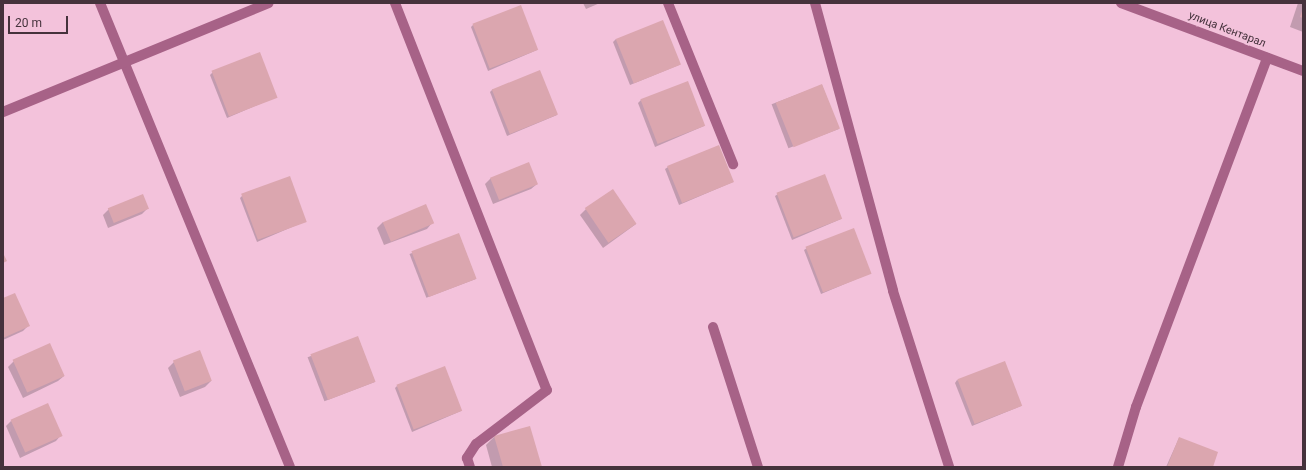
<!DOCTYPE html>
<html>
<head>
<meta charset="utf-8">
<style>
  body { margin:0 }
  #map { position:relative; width:1306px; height:470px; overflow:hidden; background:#f3c2db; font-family:Roboto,sans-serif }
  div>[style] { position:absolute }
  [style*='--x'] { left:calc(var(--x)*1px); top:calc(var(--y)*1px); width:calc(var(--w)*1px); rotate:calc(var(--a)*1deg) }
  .shadow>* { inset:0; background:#0003; transform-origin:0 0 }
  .building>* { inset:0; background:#dba6af; transform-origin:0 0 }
  .minor>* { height:10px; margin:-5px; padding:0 5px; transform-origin:5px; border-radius:5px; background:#a76287 }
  span { translate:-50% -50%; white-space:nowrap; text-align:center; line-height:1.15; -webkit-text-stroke:4px #f3c2db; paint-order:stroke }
  .street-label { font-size:11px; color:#45323c }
  .frame { position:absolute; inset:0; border:4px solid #45323c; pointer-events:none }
  .scale { position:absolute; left:8px; top:16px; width:60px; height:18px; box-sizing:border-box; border:2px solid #45323c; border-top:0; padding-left:5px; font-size:12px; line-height:14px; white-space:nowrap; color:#45323c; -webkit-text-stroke:3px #f3c2db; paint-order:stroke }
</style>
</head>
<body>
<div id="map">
  <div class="shadow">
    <i style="clip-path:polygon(583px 3px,600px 3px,586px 9px)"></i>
    <i style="clip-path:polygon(1298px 3px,1303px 3px,1303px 32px,1290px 27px)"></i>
    <i style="clip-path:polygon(474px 24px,537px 50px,488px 71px,471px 27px)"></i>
    <i style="clip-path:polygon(616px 39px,679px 65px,630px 85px,613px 42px)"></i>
    <i style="clip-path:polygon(213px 72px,276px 97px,227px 118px,210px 75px)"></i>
    <i style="left:822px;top:85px;width:47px;height:54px;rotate:69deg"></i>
    <i style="clip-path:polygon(493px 89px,557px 115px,507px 136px,490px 92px)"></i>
    <i style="clip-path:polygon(641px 100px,704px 126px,655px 147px,638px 103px)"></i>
    <i style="clip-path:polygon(668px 167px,733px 182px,679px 205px,665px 169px)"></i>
    <i style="clip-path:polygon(491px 178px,537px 184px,531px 189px,493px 204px,485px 184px)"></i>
    <i style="clip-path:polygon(778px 194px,841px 219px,792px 240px,775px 196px)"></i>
    <i style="clip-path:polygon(243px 195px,306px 221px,257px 242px,240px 198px)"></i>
    <i style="clip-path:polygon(148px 208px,142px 214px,108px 228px,103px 215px,109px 209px)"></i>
    <i style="clip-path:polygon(586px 209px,636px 224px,603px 248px,580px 215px)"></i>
    <i style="clip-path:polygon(383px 222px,432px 223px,427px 229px,384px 245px,377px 228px)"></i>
    <i style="left:459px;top:235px;width:47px;height:53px;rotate:69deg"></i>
    <i style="clip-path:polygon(807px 248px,871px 273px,821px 294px,804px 250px)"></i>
    <i style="clip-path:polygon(3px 300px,29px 325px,23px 331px,3px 340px)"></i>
    <i style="left:358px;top:338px;width:47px;height:54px;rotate:69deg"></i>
    <i style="clip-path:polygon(14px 361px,64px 376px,58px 381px,23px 398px,8px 367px)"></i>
    <i style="clip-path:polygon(174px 362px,211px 381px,205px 387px,180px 397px,168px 368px)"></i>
    <i style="clip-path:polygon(957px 380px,1021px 406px,972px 426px,955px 383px)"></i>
    <i style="clip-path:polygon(397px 386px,461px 411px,412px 432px,395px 388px)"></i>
    <i style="clip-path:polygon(11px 421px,61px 435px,56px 441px,20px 458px,6px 426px)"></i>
    <i style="clip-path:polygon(529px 427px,541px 467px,492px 467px,486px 445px,494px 437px)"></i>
    <i style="clip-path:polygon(1179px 438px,1212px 467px,1166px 467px)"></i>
  </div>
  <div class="building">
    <i style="left:521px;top:5px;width:48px;height:52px;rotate:69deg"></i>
    <i style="clip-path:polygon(1303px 8px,1303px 18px,1300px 17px)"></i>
    <i style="left:663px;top:20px;width:48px;height:51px;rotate:68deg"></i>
    <i style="left:260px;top:52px;width:49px;height:52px;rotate:69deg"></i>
    <i style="left:540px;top:70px;width:48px;height:52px;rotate:68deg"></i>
    <i style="left:688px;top:81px;width:48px;height:51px;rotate:69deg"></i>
    <i style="left:822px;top:84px;width:48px;height:50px;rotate:68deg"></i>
    <i style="left:719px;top:145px;width:40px;height:56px;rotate:68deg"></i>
    <i style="left:529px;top:162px;width:24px;height:42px;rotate:68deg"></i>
    <i style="left:825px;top:174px;width:48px;height:52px;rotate:69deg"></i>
    <i style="left:290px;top:176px;width:49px;height:52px;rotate:70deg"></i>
    <i style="left:613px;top:189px;width:42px;height:34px;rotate:56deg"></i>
    <i style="left:143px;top:194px;width:16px;height:38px;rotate:68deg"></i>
    <i style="left:426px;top:204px;width:21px;height:47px;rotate:67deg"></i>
    <i style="left:854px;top:228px;width:49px;height:52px;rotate:69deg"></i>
    <i style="left:459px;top:233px;width:49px;height:51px;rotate:69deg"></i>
    <i style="clip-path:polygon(3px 253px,7px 261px,3px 263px)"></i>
    <i style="clip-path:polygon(15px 293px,30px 326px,3px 338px,3px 298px)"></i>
    <i style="left:358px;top:336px;width:49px;height:51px;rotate:69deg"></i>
    <i style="left:50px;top:343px;width:36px;height:41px;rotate:66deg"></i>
    <i style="left:200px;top:350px;width:33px;height:29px;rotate:69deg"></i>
    <i style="left:1005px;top:361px;width:48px;height:51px;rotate:69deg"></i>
    <i style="left:445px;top:366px;width:48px;height:52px;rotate:69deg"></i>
    <i style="left:48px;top:403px;width:36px;height:41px;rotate:66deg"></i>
    <i style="clip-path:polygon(530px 426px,542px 467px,503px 467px,494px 436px)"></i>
    <i style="clip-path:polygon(1179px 437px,1218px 452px,1213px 467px,1167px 467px)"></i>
  </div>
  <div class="minor">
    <i style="--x:100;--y:3;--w:501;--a:67.73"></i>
    <i style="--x:395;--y:3;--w:416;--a:68.6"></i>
    <i style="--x:547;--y:390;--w:89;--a:142.7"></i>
    <i style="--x:476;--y:444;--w:17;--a:123"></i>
    <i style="--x:467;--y:458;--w:9;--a:72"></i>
    <i style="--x:668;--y:3;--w:174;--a:68"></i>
    <i style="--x:815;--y:3;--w:298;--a:74.8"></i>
    <i style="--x:893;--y:291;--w:185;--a:72.3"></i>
    <i style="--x:1121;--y:3;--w:194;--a:20.5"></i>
    <i style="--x:3;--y:112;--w:287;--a:-22.3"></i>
    <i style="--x:713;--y:327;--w:147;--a:72.2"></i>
    <i style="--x:1118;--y:467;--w:63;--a:-73.3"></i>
    <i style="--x:1136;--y:407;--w:373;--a:-69.4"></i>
  </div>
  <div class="street-label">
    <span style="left:1227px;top:30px;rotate:21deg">улица Кентарал</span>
  </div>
  <div class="frame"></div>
  <div class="scale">20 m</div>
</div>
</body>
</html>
